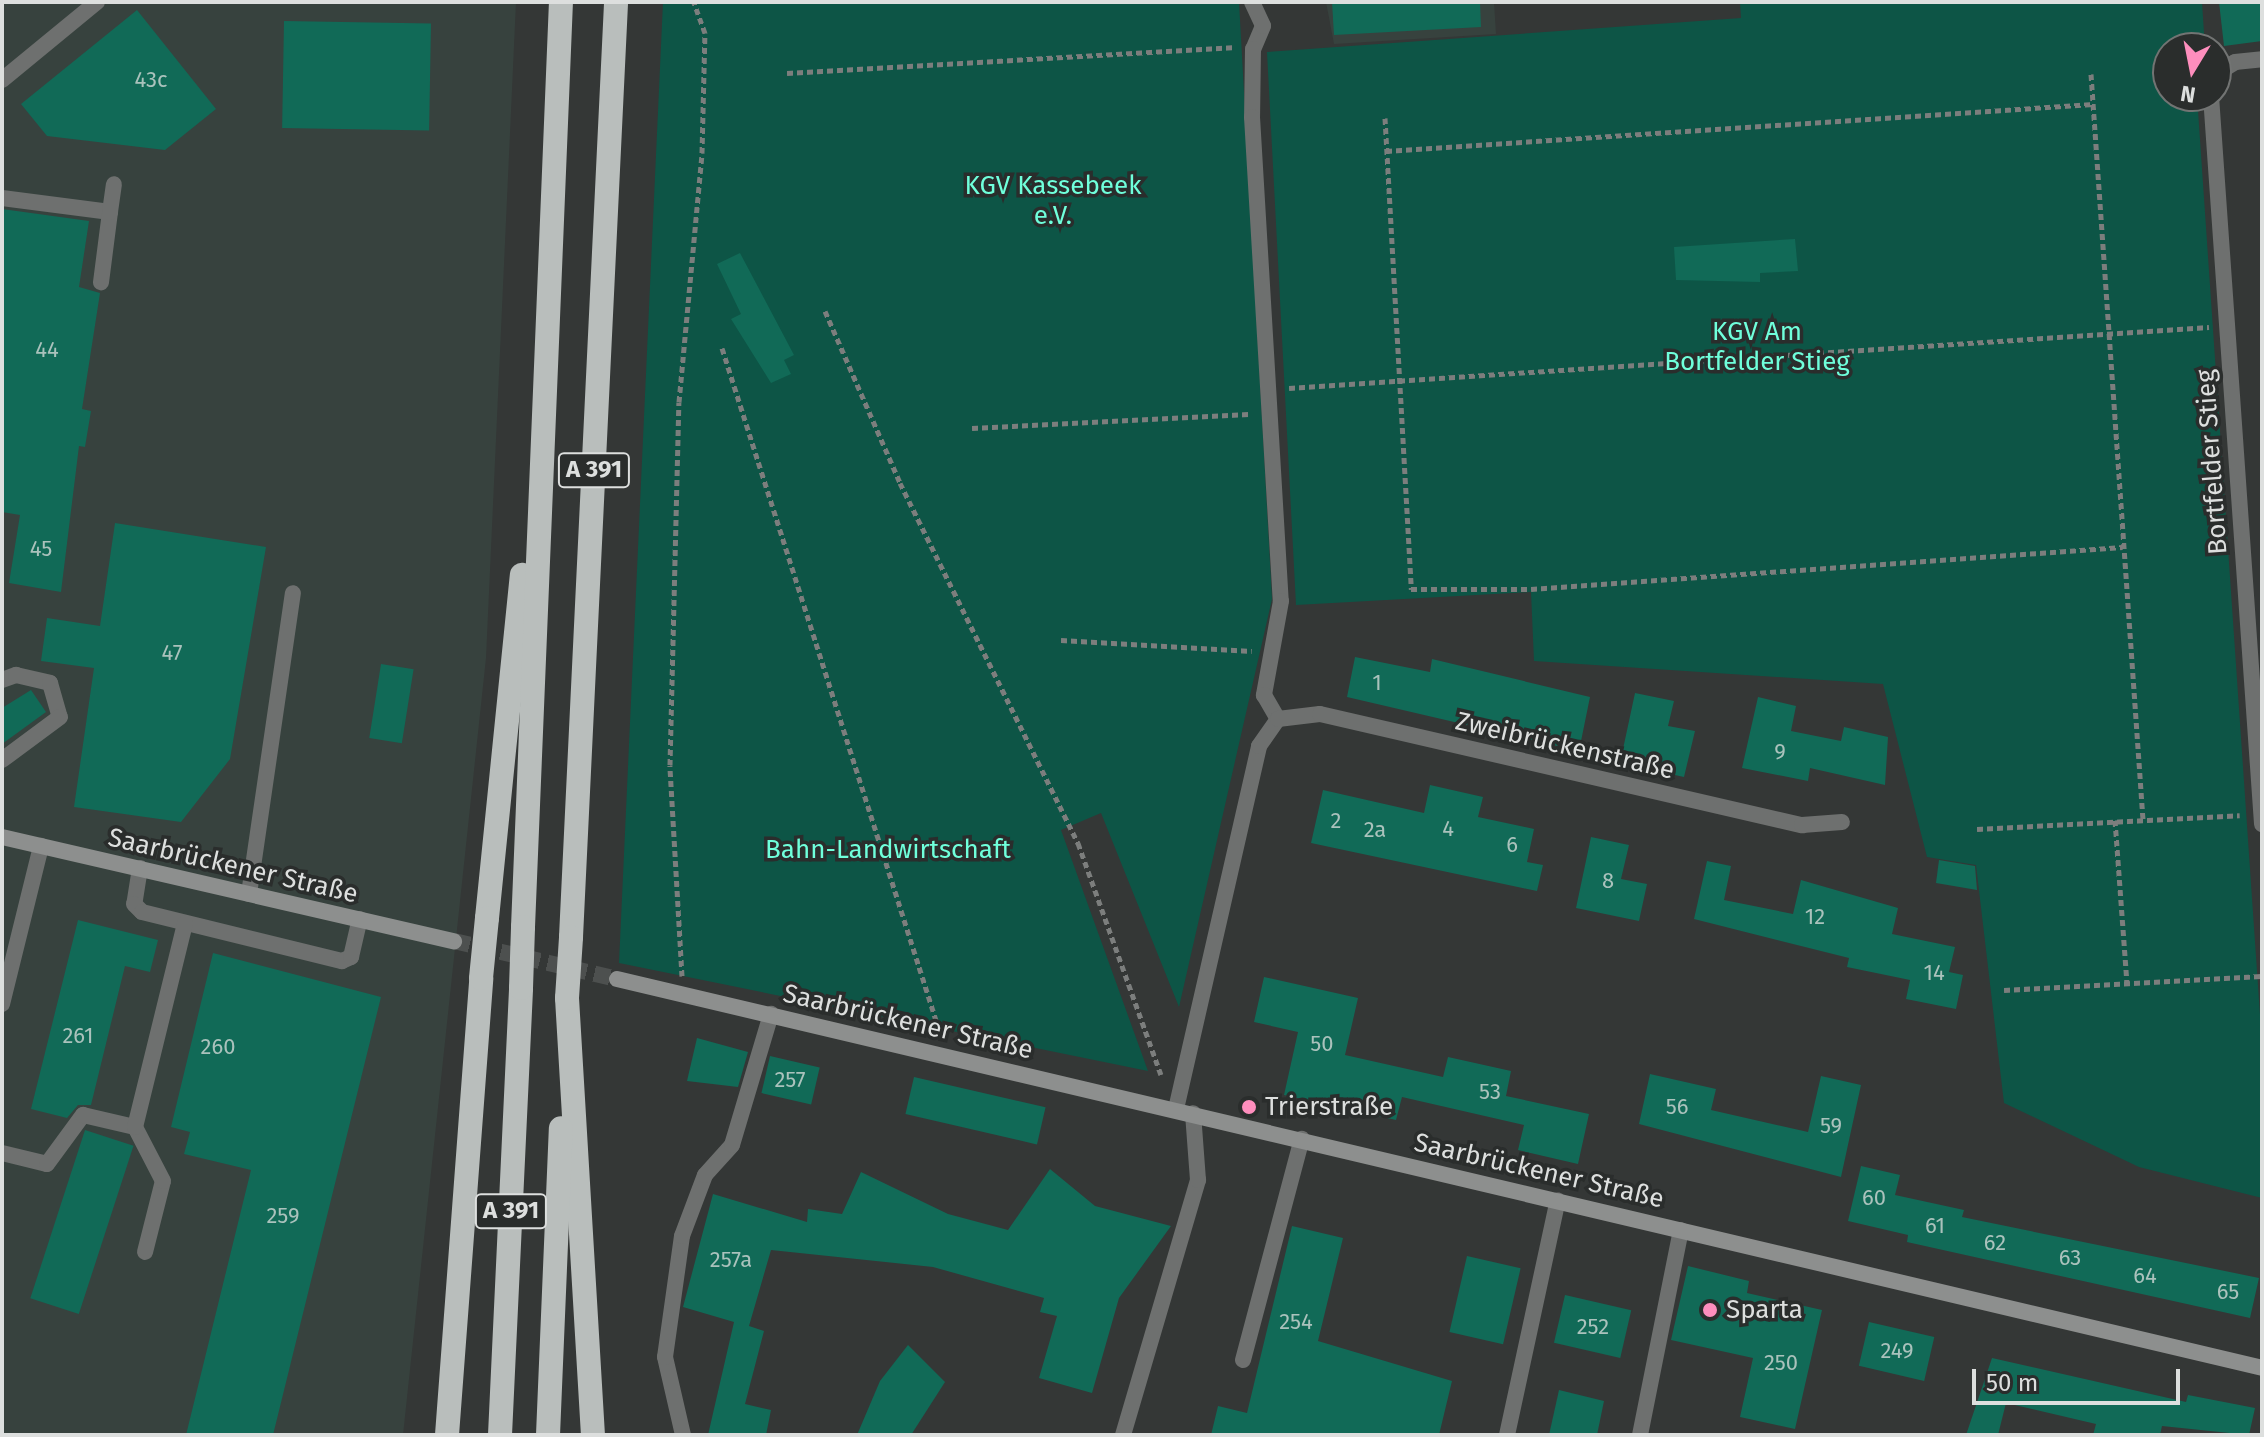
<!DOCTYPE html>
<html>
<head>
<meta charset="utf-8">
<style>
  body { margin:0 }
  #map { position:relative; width:2264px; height:1437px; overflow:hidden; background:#343736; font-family:"Fira Sans",sans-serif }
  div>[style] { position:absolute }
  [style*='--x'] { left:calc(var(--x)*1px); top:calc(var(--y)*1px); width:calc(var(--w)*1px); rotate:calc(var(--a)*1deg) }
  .built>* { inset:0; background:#37423e }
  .green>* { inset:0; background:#0d5546 }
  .building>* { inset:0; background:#116a57; transform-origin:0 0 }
  .secondary-tunnel>* { height:16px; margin-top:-8px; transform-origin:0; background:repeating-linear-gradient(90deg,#4d504f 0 16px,transparent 0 24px) }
  .path>* { height:5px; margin-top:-2.5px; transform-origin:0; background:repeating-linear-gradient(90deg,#7c7e7d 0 6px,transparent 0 10px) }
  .lane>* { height:16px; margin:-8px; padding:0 8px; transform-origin:8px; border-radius:8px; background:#6e706f }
  .street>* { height:16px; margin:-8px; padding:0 8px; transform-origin:8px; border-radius:8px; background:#6e706f }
  .secondary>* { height:16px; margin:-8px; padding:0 8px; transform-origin:8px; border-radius:8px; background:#8d8f8e }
  .highway>* { height:24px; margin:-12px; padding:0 12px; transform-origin:12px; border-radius:12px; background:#b9bebc }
  .highway-bridge>* { height:24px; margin:-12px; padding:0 12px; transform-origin:12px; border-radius:12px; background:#b9bebc }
  .dots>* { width:22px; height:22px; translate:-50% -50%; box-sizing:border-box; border:4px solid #2a2d2c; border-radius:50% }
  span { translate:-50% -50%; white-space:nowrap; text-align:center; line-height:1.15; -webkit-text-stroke:7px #2a2d2c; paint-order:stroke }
  .number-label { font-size:22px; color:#aac2bc }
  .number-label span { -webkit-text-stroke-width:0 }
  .shield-label span { padding:2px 6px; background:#2a2d2c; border:2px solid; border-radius:6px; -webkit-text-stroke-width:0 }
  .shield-label { font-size:24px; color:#dddfde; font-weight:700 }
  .park-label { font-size:26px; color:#6fffdb }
  .street-label { font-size:26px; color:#dddfde }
  .poi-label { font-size:26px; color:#dddfde }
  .left { translate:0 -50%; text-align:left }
  .frame { position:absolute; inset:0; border:4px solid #dddfde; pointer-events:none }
  .north { position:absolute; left:2152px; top:32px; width:80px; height:80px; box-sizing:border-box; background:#2a2d2c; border:2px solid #727473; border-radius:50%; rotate:190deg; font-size:22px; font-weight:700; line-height:32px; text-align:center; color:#dddfde }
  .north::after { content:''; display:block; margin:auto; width:28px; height:36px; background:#fe8ebd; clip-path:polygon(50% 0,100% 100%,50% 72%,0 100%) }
  .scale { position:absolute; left:1972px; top:1369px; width:208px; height:36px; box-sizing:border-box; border:4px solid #dddfde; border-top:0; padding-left:10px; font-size:24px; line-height:28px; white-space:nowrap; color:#dddfde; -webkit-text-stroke:6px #2a2d2c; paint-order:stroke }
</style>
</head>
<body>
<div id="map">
  <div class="built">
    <i style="clip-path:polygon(2px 2px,516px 2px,486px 658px,403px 1435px,2px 1435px)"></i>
    <i style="clip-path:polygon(1326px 2px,1494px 2px,1496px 34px,1334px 44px)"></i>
  </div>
  <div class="green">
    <i style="clip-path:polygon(663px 2px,1239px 2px,1272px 599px,1179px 1007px,1101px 813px,1061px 830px,1148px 1071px,619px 963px)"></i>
    <i style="clip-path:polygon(1740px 2px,2202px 2px,2205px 48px,2168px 48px,2168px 96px,2197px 96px,2262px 1044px,2262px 1198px,2139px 1167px,2004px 1103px,1976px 865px,1927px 857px,1883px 684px,1534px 661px,1531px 592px,1296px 605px,1267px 52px,1741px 18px)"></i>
  </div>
  <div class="building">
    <i style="clip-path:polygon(1332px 2px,1480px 2px,1481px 27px,1334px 35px)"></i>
    <i style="clip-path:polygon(2219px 2px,2262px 2px,2262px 41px,2224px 46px)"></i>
    <i style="clip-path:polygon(137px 10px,216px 109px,165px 150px,47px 136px,21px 104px)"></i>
    <i style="left:284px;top:21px;width:147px;height:107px;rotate:1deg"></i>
    <i style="clip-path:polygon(2px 209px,89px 221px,79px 287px,100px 293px,82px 409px,91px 411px,85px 447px,79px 446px,61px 592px,9px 583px,20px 515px,2px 512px)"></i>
    <i style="clip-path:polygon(1795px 239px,1798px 271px,1760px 273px,1760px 282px,1676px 280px,1674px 247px)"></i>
    <i style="clip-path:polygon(740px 253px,794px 355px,784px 360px,791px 374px,771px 383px,731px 319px,741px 314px,717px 264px)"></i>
    <i style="clip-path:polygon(115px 523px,266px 547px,230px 759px,181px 822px,74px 807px,94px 668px,41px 661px,47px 618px,100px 626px)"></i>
    <i style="clip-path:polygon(1355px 657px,1430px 672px,1432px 659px,1590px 697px,1579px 751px,1347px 697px)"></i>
    <i style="left:381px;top:664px;width:33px;height:75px;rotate:9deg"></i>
    <i style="clip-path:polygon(31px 690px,46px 712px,2px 744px,2px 708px)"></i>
    <i style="clip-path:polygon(1635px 693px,1674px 701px,1668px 726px,1695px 731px,1684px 777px,1620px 763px)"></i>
    <i style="clip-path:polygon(1758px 697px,1796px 706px,1791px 731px,1841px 741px,1844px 727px,1888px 737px,1885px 785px,1810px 768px,1808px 781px,1742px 768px)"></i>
    <i style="clip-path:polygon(1430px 785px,1483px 797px,1478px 817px,1534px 829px,1527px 862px,1543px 865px,1537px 891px,1311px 843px,1323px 790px,1424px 813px)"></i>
    <i style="clip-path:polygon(1591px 837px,1629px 845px,1621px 879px,1647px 884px,1639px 921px,1576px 908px)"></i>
    <i style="clip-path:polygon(1939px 860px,1975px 866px,1977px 890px,1936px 883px)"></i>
    <i style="clip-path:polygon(1707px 861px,1731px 866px,1724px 900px,1793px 914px,1801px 880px,1898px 908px,1892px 934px,1955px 947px,1949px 972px,1963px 975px,1956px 1009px,1906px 999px,1910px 980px,1847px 967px,1849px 958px,1694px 919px)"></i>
    <i style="clip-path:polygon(78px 920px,158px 940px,150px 972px,125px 966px,91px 1105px,78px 1105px,67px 1118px,31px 1109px)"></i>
    <i style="clip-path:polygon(213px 953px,381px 997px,273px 1435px,186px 1435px,251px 1170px,184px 1154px,190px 1132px,171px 1127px)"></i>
    <i style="clip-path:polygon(1264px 977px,1358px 998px,1345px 1055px,1443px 1077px,1448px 1057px,1511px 1071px,1506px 1096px,1589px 1114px,1578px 1164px,1518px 1150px,1524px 1125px,1402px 1097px,1396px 1120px,1284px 1095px,1298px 1032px,1254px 1022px)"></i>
    <i style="clip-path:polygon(697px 1038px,748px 1052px,738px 1087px,687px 1081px)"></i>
    <i style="left:770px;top:1056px;width:51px;height:38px;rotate:13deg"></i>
    <i style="clip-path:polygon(1650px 1074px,1716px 1089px,1711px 1110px,1808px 1132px,1821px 1076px,1861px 1085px,1841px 1177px,1639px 1124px)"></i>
    <i style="left:914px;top:1077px;width:135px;height:38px;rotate:13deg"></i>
    <i style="left:85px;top:1130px;width:51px;height:177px;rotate:18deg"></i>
    <i style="clip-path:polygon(1861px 1166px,1900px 1175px,1895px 1195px,1964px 1210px,1962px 1217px,2259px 1278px,2250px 1318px,1907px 1242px,1908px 1235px,1848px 1221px)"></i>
    <i style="clip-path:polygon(1050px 1169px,1095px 1206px,1171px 1226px,1119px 1298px,1092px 1393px,1039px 1378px,1057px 1316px,1040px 1312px,1044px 1298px,933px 1267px,771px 1250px,749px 1326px,764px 1331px,745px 1404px,771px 1410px,766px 1435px,708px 1435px,734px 1322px,683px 1307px,713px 1194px,807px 1222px,808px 1209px,842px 1214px,861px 1172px,948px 1214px,1008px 1230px)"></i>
    <i style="clip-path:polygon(1292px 1226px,1343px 1238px,1318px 1341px,1452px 1381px,1439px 1435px,1211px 1435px,1218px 1406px,1247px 1413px)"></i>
    <i style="left:1467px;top:1256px;width:55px;height:78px;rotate:13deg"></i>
    <i style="clip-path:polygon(1688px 1266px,1749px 1281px,1747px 1293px,1822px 1310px,1795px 1429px,1740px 1417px,1753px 1358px,1671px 1340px)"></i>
    <i style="left:1565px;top:1295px;width:68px;height:49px;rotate:13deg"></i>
    <i style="left:1869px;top:1322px;width:67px;height:45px;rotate:13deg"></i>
    <i style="clip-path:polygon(908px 1345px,945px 1382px,911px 1435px,857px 1435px,880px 1381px)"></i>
    <i style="clip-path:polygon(1992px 1358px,2186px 1402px,2188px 1395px,2255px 1408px,2249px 1435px,2162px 1426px,2160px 1435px,2093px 1435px,2096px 1424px,2006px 1403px,1998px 1435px,1966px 1435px)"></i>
    <i style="clip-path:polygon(1559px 1390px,1604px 1401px,1597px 1435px,1549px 1435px)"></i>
  </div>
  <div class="secondary-tunnel">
    <i style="--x:454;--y:941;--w:167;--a:13.1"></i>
  </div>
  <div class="path">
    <i style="--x:787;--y:73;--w:446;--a:-3.3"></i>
    <i style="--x:2091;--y:74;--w:747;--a:86.01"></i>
    <i style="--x:1385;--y:118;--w:472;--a:86.8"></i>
    <i style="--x:1411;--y:589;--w:120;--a:0"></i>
    <i style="--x:1531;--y:589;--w:593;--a:-4.06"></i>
    <i style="--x:1386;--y:151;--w:709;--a:-3.8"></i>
    <i style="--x:825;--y:311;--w:188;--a:66.4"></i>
    <i style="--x:900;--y:483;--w:402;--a:63.7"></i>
    <i style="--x:1078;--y:843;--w:246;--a:70.3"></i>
    <i style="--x:722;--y:348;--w:722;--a:72.34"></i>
    <i style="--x:1289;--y:388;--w:922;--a:-3.79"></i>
    <i style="--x:972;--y:428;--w:277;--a:-2.9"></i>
    <i style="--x:1061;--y:640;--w:191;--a:3.3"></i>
    <i style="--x:2115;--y:820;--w:165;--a:85.8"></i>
    <i style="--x:1977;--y:829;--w:263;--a:-3"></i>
    <i style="--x:682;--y:976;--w:211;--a:-93.3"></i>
    <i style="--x:670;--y:765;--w:363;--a:-88.6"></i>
    <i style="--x:679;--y:402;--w:250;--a:-84.7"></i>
    <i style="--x:702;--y:153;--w:120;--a:-88.6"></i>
    <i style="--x:705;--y:33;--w:33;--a:-110"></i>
    <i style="--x:2004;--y:990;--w:258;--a:-3.1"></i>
  </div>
  <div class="lane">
    <i style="--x:1263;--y:26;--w:25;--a:113"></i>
    <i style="--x:1253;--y:49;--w:68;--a:90.8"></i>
    <i style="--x:1252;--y:117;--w:485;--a:86.6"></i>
    <i style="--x:1281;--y:601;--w:96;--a:100.3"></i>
    <i style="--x:1264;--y:695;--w:28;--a:60"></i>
    <i style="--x:2;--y:198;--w:109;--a:7.4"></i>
    <i style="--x:110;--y:212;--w:71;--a:97.3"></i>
    <i style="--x:110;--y:212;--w:28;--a:-82"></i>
    <i style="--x:2;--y:680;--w:15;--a:-20"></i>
    <i style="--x:16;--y:675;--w:35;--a:13"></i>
    <i style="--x:50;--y:683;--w:35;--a:74"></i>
    <i style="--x:60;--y:717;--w:72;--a:143.4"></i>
    <i style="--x:140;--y:868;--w:36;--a:99"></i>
    <i style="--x:134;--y:904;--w:11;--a:45"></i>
    <i style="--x:142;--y:912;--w:206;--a:13.8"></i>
    <i style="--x:342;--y:961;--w:10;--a:-24"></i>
    <i style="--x:351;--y:957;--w:39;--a:-77"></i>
    <i style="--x:249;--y:894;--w:304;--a:-81.7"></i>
    <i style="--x:2;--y:1004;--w:163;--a:-76.1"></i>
    <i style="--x:2;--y:1153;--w:46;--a:13.7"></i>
    <i style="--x:47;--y:1164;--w:61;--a:-53.7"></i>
    <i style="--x:83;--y:1115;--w:53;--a:13"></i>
    <i style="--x:145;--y:1252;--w:73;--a:-75.8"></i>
    <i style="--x:163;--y:1181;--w:61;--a:-117.4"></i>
    <i style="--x:135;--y:1127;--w:210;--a:-76.2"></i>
    <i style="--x:1243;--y:1360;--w:229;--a:-75.1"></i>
    <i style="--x:683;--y:1435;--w:80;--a:-103"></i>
    <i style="--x:665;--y:1357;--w:122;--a:-82"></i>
    <i style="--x:682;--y:1236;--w:65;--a:-69.3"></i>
    <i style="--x:705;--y:1175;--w:40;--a:-48"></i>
    <i style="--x:732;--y:1145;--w:137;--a:-73.4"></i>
    <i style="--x:1123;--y:1435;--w:266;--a:-73.6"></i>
    <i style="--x:1198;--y:1180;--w:67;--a:-94.3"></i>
    <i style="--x:1507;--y:1435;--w:240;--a:-77.8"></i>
    <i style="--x:1640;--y:1435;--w:209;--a:-78.7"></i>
  </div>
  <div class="street">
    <i style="--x:1252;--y:2;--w:26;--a:65"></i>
    <i style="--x:2216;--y:74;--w:22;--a:-32"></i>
    <i style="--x:2235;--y:62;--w:27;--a:-6"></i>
    <i style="--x:2;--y:80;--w:123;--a:-39.4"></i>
    <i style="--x:2211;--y:96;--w:730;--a:85.99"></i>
    <i style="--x:1176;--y:1109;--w:372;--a:-77.1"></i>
    <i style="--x:1259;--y:746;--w:33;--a:-55"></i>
    <i style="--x:1278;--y:719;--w:42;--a:-6.8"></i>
    <i style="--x:1320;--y:714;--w:495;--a:13"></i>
    <i style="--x:1802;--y:825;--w:40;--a:-4.3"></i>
  </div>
  <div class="secondary">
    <i style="--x:2;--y:837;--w:464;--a:13"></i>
    <i style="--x:617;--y:979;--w:1690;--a:13.3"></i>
  </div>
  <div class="highway">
    <i style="--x:487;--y:918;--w:345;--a:-84.2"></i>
    <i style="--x:523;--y:927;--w:926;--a:-87.65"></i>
    <i style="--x:571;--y:937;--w:936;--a:-87.24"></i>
    <i style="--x:567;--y:998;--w:438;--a:86.6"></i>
    <i style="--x:447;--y:1435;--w:458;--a:-85.7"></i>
    <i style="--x:500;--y:1435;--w:447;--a:-87.3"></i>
    <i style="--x:548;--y:1435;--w:307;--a:-87.6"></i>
  </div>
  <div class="highway-bridge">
    <i style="--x:481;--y:978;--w:60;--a:-84.3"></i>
    <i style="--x:521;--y:988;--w:61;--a:-88.1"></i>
    <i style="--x:567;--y:998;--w:61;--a:-86.2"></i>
  </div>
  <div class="dots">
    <i style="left:1249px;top:1107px;background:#fe8ebd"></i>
    <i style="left:1710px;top:1310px;background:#fe8ebd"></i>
  </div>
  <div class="number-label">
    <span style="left:151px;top:80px">43c</span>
    <span style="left:47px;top:350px">44</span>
    <span style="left:41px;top:549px">45</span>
    <span style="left:172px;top:653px">47</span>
    <span style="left:1377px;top:683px">1</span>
    <span style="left:1780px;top:752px">9</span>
    <span style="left:1336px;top:821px">2</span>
    <span style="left:1448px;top:829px">4</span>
    <span style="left:1375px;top:830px">2a</span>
    <span style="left:1512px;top:845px">6</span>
    <span style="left:1608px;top:881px">8</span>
    <span style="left:1815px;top:917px">12</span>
    <span style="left:1934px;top:973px">14</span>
    <span style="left:78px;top:1036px">261</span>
    <span style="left:1322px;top:1044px">50</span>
    <span style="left:218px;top:1047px">260</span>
    <span style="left:790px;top:1080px">257</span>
    <span style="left:1490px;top:1092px">53</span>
    <span style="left:1677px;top:1107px">56</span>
    <span style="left:1831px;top:1126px">59</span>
    <span style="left:1874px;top:1198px">60</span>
    <span style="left:283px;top:1216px">259</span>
    <span style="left:1935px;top:1226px">61</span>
    <span style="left:1995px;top:1243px">62</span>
    <span style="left:2070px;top:1258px">63</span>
    <span style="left:731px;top:1260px">257a</span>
    <span style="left:2145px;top:1276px">64</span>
    <span style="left:2228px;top:1292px">65</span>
    <span style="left:1296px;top:1322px">254</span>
    <span style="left:1593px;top:1327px">252</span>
    <span style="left:1897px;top:1351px">249</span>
    <span style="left:1781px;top:1363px">250</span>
  </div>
  <div class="shield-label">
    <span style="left:594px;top:470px">A 391</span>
    <span style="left:511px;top:1211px">A 391</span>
  </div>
  <div class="park-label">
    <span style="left:1053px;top:201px">KGV Kassebeek<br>e.V.</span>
    <span style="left:1757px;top:347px">KGV Am<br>Bortfelder Stieg</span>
    <span style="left:888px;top:850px">Bahn-Landwirtschaft</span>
  </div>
  <div class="street-label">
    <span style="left:2212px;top:462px;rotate:-94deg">Bortfelder Stieg</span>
    <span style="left:1565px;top:746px;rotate:13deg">Zweibrückenstraße</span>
    <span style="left:233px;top:866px;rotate:13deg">Saarbrückener Straße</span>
    <span style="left:908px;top:1022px;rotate:13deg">Saarbrückener Straße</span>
    <span style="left:1539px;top:1171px;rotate:13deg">Saarbrückener Straße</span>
  </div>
  <div class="poi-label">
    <span class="left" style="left:1265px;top:1107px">Trierstraße</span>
    <span class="left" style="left:1726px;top:1310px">Sparta</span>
  </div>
  <div class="frame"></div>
  <div class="north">N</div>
  <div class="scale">50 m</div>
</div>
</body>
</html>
